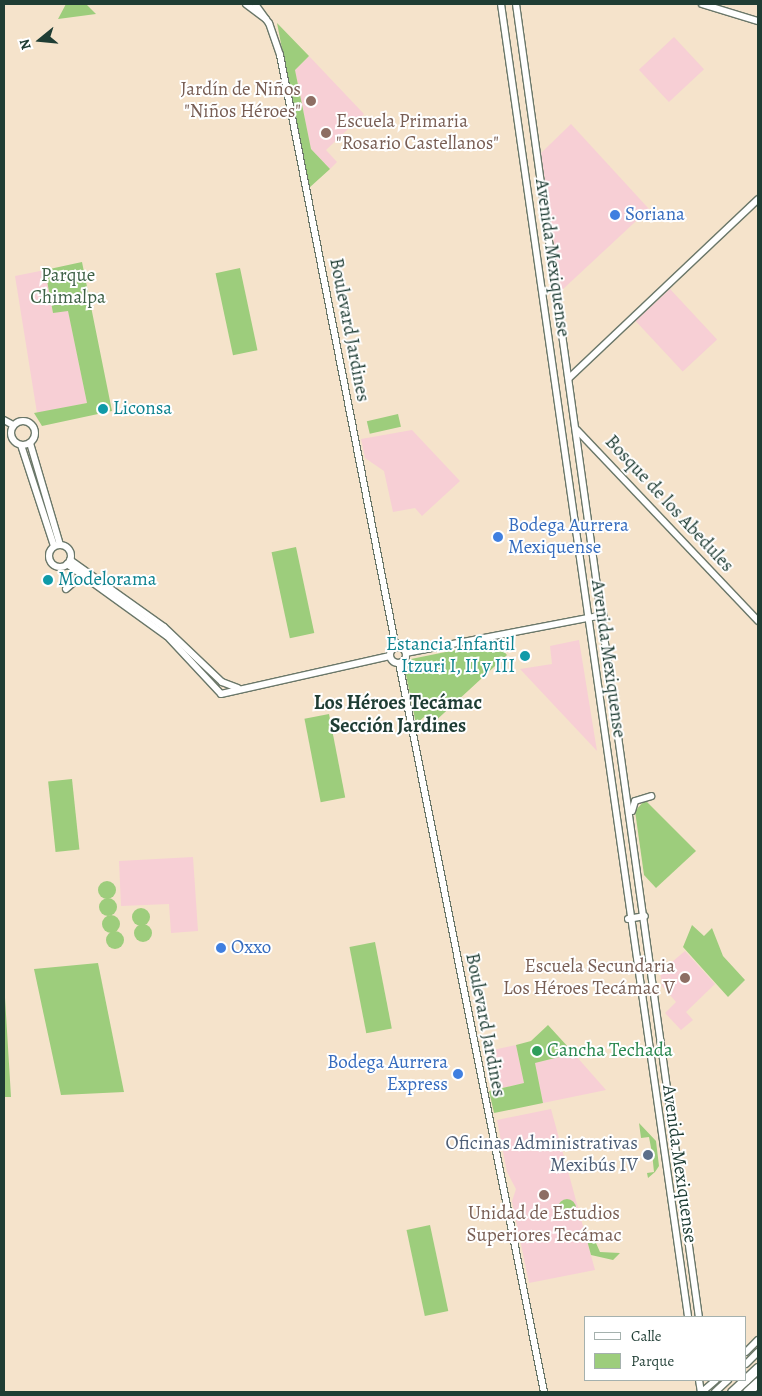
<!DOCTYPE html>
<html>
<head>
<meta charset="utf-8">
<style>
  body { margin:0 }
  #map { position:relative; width:762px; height:1396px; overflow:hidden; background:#f5e3cb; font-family:Alegreya,serif }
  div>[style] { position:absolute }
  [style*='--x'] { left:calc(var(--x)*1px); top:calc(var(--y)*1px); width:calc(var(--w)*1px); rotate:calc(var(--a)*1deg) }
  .built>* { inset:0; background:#f7cfd5; transform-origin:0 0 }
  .green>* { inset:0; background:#9dcd7c; transform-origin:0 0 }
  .round { border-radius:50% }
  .roads { filter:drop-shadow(1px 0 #6a7769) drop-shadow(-1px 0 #6a7769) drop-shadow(0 1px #6a7769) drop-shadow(0 -1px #6a7769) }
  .secondary>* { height:6px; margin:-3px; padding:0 3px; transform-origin:3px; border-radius:3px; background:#fff }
  .secondary>.ring { margin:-3px; padding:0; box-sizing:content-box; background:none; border:6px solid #fff; border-radius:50% }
  .highway>* { height:9px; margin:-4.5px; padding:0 4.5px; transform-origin:4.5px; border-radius:4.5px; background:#fff }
  .dots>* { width:14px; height:14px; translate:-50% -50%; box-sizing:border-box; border:2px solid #fff; border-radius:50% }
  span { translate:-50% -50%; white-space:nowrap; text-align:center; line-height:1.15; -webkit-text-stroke:4px #fff; paint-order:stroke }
  .education-label { font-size:19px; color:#785e54 }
  .right { translate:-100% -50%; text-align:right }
  .left { translate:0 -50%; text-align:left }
  .shop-label { font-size:19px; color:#366cbe }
  .street-label { font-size:19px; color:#1f3d34 }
  .park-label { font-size:19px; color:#3e6146 }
  .culture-label { font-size:19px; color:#0d838f }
  .leisure-label { font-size:19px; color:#27864d }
  .service-label { font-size:19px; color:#4e5e75 }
  .neighbourhood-label { font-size:20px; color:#1f3d34; font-weight:700 }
  .frame { position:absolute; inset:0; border:5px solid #1f3d34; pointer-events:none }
  .legend { position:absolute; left:584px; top:1316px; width:162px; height:65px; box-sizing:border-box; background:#fff; border:1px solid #a5b1ae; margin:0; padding:6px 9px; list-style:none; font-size:15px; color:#1f3d34 }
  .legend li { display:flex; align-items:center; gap:10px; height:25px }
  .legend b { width:25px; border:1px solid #a5b1ae }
  .north { position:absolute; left:15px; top:15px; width:50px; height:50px; -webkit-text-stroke:4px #fff; paint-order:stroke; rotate:253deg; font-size:14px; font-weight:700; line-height:20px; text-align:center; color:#1f3d34 }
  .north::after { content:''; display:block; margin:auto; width:18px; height:22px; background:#1f3d34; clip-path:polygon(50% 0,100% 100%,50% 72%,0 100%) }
</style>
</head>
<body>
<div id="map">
  <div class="built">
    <i style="left:674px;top:37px;width:44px;height:48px;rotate:47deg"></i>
    <i style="clip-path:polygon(309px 56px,364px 114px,326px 150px,337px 162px,330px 169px,311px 149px,295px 70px)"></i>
    <i style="clip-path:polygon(571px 124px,649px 209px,561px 291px,541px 153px)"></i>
    <i style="clip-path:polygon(45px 270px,53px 313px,68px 310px,87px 403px,37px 413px,15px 276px)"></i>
    <i style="left:670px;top:289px;width:69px;height:47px;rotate:47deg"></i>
    <i style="clip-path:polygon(412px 430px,460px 481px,422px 516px,415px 508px,393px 512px,384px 471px,365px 458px,361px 439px)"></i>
    <i style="clip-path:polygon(579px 640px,597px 751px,520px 669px,552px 664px,550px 646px)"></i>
    <i style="clip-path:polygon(193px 857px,198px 931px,171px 933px,169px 904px,121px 906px,119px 861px)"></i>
    <i style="clip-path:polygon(685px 951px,715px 984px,686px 1012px,693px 1020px,681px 1030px,665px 1013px,676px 1002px,662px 986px,660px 972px)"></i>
    <i style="left:516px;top:1045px;width:39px;height:32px;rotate:78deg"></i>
    <i style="clip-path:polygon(569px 1048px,606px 1090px,543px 1103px,535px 1063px,559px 1057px)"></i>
    <i style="clip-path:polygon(551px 1109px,595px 1270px,529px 1283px,512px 1201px,516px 1189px,507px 1172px,497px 1120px)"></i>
  </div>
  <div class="green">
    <i style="clip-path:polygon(66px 4px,86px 4px,96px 14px,58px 19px)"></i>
    <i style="clip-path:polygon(277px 23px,309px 56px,295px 70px,311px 149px,330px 169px,309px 188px)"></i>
    <i style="clip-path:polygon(82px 262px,112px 411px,42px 426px,34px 413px,87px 403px,68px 311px,53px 313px,45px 270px)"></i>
    <i style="left:240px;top:268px;width:84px;height:25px;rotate:78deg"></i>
    <i style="left:398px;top:414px;width:13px;height:32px;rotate:77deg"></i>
    <i style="left:296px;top:547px;width:88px;height:25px;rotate:78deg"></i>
    <i style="clip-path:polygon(495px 642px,507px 655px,431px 725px,424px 717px,416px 724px,405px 670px,411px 659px)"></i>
    <i style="left:329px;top:714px;width:85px;height:25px;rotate:79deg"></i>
    <i style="left:72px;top:779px;width:71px;height:24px;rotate:84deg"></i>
    <i style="clip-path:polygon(645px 800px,696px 851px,656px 888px,644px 875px,635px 811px)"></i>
    <i class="round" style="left:98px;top:881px;width:18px;height:18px"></i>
    <i class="round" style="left:99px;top:898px;width:18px;height:18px"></i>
    <i class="round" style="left:132px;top:908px;width:18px;height:18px"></i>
    <i class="round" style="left:102px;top:915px;width:18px;height:18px"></i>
    <i class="round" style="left:134px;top:924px;width:18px;height:18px"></i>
    <i style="clip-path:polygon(692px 925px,704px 936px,712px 928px,723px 956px,745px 980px,728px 997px,683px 947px)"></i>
    <i class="round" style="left:106px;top:931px;width:18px;height:18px"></i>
    <i style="left:375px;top:942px;width:88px;height:26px;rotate:79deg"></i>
    <i style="clip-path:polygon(98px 963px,124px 1092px,61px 1095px,34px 969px)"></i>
    <i style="clip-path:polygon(4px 981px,11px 1097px,4px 1097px,5px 1077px)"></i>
    <i style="clip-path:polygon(548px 1025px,569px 1048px,559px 1057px,535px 1063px,543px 1103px,494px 1113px,489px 1091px,524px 1083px,516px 1045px,531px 1041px)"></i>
    <i style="clip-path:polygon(639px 1123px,656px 1141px,659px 1166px,655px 1172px,648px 1178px,647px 1173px,654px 1172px,652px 1153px,649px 1137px,641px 1138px)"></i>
    <i class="round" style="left:558px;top:1199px;width:18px;height:18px"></i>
    <i style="left:430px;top:1225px;width:88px;height:24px;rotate:78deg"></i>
    <i style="clip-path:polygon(591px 1232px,600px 1252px,620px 1253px,613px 1260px,591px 1255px,585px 1233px)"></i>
  </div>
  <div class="roads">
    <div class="secondary">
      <i style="--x:246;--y:4;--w:25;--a:37"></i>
      <i style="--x:255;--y:4;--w:24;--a:54"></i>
      <i style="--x:269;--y:23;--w:34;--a:71"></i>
      <i style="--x:280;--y:55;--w:604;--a:78.93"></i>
      <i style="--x:501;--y:4;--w:1326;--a:81.89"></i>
      <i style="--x:516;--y:4;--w:1326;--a:82.07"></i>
      <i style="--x:702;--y:4;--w:59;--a:16.9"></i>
      <i style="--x:569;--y:378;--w:260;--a:-43.4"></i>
      <i style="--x:4;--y:420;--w:10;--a:29"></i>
      <i class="ring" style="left:11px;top:421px;width:18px;height:18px"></i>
      <i style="--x:577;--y:430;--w:263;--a:46.5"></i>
      <i style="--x:30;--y:443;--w:106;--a:73.6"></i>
      <i style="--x:21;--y:445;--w:106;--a:71.9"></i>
      <i class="ring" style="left:49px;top:545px;width:16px;height:16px"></i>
      <i style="--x:70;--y:560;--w:115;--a:35.5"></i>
      <i style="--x:164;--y:627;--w:80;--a:43.5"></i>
      <i style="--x:222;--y:682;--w:17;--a:21"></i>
      <i style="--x:67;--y:564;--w:123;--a:35.8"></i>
      <i style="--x:167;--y:636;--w:79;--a:47"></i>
      <i style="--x:221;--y:694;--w:173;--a:-12.7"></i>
      <i style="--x:66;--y:589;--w:21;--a:-41"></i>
      <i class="ring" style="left:390px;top:647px;width:10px;height:10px"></i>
      <i style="--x:406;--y:653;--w:201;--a:-10.9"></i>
      <i style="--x:399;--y:663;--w:743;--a:78.75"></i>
      <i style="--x:632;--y:811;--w:10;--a:-73"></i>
      <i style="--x:635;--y:801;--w:17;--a:-17"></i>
      <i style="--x:628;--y:919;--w:17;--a:-10"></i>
      <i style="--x:746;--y:1352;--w:17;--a:-45"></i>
      <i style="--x:746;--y:1364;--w:17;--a:-45"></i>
      <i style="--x:699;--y:1380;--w:12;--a:81"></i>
      <i style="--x:702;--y:1392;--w:18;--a:-41"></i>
      <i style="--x:715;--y:1392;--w:18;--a:-43"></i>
    </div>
    <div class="highway">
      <i style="--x:746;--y:1379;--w:16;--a:-43"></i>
      <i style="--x:732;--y:1392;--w:18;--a:-43"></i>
      <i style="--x:747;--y:1392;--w:15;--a:-42"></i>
    </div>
  </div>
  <div class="dots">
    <i style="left:311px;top:101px;background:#8d6e63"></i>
    <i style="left:326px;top:133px;background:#8d6e63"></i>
    <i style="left:615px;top:215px;background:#3f7fe0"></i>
    <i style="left:103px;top:409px;background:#0f9aa8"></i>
    <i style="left:498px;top:537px;background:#3f7fe0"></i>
    <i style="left:48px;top:580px;background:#0f9aa8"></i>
    <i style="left:525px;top:656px;background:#0f9aa8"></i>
    <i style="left:221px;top:948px;background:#3f7fe0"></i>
    <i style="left:685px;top:978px;background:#8d6e63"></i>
    <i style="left:537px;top:1051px;background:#2e9e5b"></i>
    <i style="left:458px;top:1074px;background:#3f7fe0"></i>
    <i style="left:648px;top:1155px;background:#5c6f8a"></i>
    <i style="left:544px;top:1195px;background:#8d6e63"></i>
  </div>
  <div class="education-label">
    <span class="right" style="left:301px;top:101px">Jardín de Niños<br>"Niños Héroes"</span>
    <span class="left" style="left:336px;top:133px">Escuela Primaria<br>"Rosario Castellanos"</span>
    <span class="right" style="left:675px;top:978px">Escuela Secundaria<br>Los Héroes Tecámac V</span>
    <span style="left:544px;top:1225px">Unidad de Estudios<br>Superiores Tecámac</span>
  </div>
  <div class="shop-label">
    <span class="left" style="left:625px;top:215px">Soriana</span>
    <span class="left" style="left:508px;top:537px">Bodega Aurrera<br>Mexiquense</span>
    <span class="left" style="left:231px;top:948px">Oxxo</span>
    <span class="right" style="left:448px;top:1074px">Bodega Aurrera<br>Express</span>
  </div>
  <div class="street-label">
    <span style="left:552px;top:258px;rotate:82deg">Avenida Mexiquense</span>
    <span style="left:349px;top:330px;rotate:79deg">Boulevard Jardines</span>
    <span style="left:669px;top:504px;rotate:47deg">Bosque de los Abedules</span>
    <span style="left:608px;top:659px;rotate:82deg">Avenida Mexiquense</span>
    <span style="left:485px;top:1025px;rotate:79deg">Boulevard Jardines</span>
    <span style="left:679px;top:1164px;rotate:82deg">Avenida Mexiquense</span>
  </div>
  <div class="park-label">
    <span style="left:68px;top:287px">Parque<br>Chimalpa</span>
  </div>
  <div class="culture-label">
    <span class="left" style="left:113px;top:409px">Liconsa</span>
    <span class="left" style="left:58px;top:580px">Modelorama</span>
    <span class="right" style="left:515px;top:656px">Estancia Infantil<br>Itzuri I, II y III</span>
  </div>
  <div class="leisure-label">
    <span class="left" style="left:547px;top:1051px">Cancha Techada</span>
  </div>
  <div class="service-label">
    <span class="right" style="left:638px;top:1155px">Oficinas Administrativas<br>Mexibús IV</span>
  </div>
  <div class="neighbourhood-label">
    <span style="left:398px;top:714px">Los Héroes Tecámac<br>Sección Jardines</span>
  </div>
  <div class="frame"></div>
  <ul class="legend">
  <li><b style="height:6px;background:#fff"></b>Calle</li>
  <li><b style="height:14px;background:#9dcd7c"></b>Parque</li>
  </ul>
  <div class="north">N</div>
</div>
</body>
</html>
